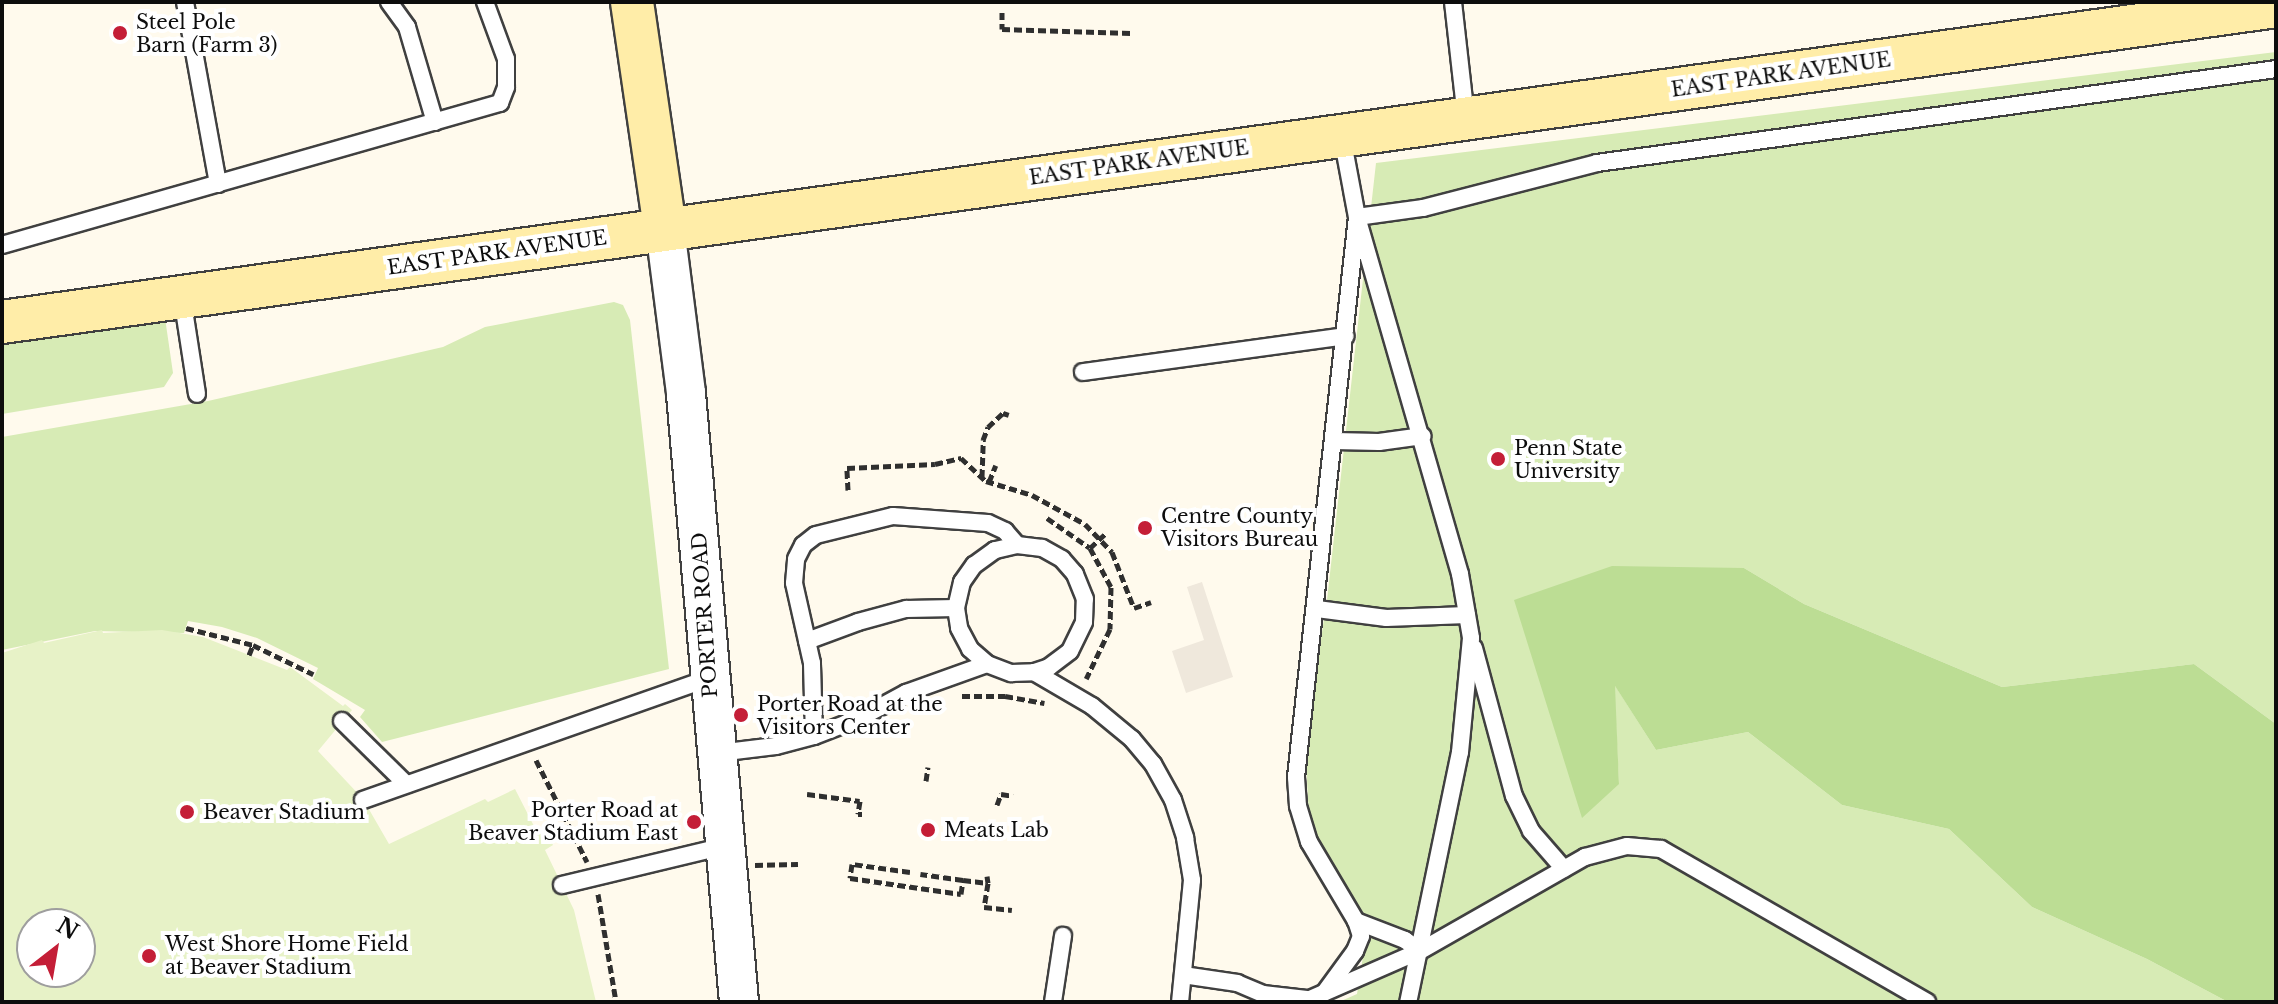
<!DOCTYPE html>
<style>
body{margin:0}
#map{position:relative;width:2278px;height:1004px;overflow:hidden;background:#fffaed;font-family:"Libre Baskerville",serif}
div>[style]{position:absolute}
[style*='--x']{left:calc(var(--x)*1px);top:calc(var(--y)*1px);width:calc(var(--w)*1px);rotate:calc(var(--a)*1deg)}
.green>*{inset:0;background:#d7ebb5}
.forest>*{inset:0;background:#bcdd94}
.pitch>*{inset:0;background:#e7f2c7}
.plaza>*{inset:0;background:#efe8dc}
.path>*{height:5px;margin-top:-2.5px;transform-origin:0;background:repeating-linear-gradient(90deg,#2f2f2f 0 8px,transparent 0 12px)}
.roads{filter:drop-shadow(2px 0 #404040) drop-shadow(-2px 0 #404040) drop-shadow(0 2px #404040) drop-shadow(0 -2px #404040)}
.service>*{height:16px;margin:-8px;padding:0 8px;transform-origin:8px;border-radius:8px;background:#fff}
.tertiary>*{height:38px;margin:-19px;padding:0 19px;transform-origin:19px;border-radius:19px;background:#fff}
.secondary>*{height:42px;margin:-21px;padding:0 21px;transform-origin:21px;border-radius:21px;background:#ffeda8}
.dots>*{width:22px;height:22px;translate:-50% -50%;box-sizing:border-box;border:4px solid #fff;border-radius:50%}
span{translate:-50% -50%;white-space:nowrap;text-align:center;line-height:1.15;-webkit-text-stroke:8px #fff;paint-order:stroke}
.poi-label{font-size:20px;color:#0d0d0d}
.left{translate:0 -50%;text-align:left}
.right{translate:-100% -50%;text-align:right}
.street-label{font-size:20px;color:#0d0d0d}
.frame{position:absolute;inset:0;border:4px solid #0d0d0d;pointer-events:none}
.north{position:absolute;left:16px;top:908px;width:80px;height:80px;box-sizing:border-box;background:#fff;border:2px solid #9e9e9e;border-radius:50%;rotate:31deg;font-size:22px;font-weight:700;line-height:32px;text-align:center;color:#0d0d0d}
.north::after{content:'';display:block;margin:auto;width:28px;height:36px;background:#c41e37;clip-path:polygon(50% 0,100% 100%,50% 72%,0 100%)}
</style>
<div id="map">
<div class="green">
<div style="clip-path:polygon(2276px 52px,2276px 724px,2194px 664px,2002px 687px,1804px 604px,1744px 568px,1515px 600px,1619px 784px,1614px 684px,1656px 750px,1748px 732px,1842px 805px,1949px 829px,2032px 907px,2147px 959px,2228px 1002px,1339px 1002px,1357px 994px,1366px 938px,1354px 900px,1324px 860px,1309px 819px,1305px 741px,1327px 600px,1376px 163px)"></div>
<div style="clip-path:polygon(614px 302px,623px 305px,630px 320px,669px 669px,382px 742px,360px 717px,365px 710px,313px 679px,318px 668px,257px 638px,222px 627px,188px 621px,184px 633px,95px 631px,2px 650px,2px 437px,208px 401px,443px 347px,485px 327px)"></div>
<div style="clip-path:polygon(165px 318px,173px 373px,164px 387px,2px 414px,2px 341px)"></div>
</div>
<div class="forest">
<div style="clip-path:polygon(1612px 566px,1744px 568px,1804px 604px,2002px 687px,2194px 664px,2276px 724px,2276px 1002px,2228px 1002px,2147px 959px,2032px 907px,1949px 829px,1842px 805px,1748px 732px,1656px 750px,1615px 686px,1619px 784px,1582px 818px,1514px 600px)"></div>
</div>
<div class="pitch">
<div style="clip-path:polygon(evenodd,102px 630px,103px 633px,162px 630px,203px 637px,287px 670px,290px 667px,343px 706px,345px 704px,352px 710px,318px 751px,363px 799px,389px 844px,485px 799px,488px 802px,515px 789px,538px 834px,546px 831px,553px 845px,545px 850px,574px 910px,596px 1002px,2px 1002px,2px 653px,42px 640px,44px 643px,102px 630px,32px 924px,80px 924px,80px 972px,32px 972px,32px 924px)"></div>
</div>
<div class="plaza">
<div style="clip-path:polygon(1202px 582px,1233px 677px,1186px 693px,1172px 651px,1204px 640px,1187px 587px)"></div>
</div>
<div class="path">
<div style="--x:1002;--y:12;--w:17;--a:90"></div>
<div style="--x:1002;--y:29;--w:129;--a:1.8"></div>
<div style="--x:982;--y:477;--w:37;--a:-88"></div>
<div style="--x:983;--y:440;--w:14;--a:-69"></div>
<div style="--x:988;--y:427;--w:21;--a:-43"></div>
<div style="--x:1003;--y:413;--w:6;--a:18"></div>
<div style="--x:989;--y:482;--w:18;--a:-68"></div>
<div style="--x:848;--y:490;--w:22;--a:-93"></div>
<div style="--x:847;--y:468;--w:88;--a:-2.6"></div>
<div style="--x:935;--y:464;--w:27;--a:-13"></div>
<div style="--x:961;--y:458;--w:34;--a:43"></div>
<div style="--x:986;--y:481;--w:48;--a:16.9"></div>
<div style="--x:1032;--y:495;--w:60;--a:28.7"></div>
<div style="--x:1085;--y:524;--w:39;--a:46"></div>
<div style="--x:1112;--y:552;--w:60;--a:68.6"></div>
<div style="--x:1134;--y:608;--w:18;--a:-19"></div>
<div style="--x:1047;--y:518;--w:52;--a:34.9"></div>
<div style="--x:1090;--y:548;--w:44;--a:61.7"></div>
<div style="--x:1111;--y:587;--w:42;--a:91.4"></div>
<div style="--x:1110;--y:629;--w:55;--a:115.6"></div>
<div style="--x:1090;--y:548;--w:22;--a:-43"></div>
<div style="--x:186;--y:628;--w:69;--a:14.2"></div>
<div style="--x:253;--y:645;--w:67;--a:25.8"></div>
<div style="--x:249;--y:655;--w:11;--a:-68"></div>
<div style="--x:962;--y:696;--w:43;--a:0"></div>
<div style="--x:1005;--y:696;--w:40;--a:10"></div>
<div style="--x:536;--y:760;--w:114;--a:63.4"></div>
<div style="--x:926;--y:781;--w:14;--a:-82"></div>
<div style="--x:807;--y:794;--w:53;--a:7.5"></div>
<div style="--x:860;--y:801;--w:13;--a:99"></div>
<div style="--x:858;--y:814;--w:4;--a:0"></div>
<div style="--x:997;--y:805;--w:12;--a:-70"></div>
<div style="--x:1001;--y:794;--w:12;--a:9"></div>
<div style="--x:755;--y:865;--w:43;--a:-1.3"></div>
<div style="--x:910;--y:872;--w:59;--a:-172.1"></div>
<div style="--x:852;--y:864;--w:14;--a:98"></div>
<div style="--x:850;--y:878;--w:112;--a:8.2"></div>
<div style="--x:961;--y:894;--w:14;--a:-82"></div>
<div style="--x:963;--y:880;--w:43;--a:-172.1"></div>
<div style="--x:963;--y:880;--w:25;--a:7"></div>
<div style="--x:988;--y:883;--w:7;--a:-98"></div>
<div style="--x:988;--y:883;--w:24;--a:99"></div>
<div style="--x:984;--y:907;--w:28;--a:6"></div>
<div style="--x:598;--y:894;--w:109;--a:80.5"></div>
</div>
<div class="roads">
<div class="service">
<div style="--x:185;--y:2;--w:185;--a:79.7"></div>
<div style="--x:389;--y:2;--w:31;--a:54"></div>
<div style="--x:407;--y:27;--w:99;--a:73.6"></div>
<div style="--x:1453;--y:2;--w:116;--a:83.6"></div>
<div style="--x:1342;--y:137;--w:81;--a:79.4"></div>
<div style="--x:1357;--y:217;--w:372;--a:73.9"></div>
<div style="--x:1460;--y:574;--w:65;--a:80.2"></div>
<div style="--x:1471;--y:638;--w:115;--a:95.5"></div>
<div style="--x:1460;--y:752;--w:255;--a:101.7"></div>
<div style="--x:2;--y:245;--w:518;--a:-15.92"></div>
<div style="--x:500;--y:103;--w:17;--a:-69"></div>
<div style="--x:506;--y:87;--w:28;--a:-90"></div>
<div style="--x:506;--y:59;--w:61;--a:-110.2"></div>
<div style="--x:182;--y:297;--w:98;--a:81.2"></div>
<div style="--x:1083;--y:372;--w:265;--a:-7.8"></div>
<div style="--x:1335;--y:441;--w:44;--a:1.3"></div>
<div style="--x:1379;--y:442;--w:44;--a:-7.8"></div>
<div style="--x:1317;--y:609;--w:70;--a:7.4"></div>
<div style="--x:1386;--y:618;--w:81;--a:-2.1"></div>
<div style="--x:807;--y:641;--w:54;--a:-20.4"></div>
<div style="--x:858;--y:622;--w:50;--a:-15.2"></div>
<div style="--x:906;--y:609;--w:50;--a:-1.1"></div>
<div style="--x:1474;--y:648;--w:153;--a:74.9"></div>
<div style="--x:1514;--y:796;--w:39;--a:64"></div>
<div style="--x:1531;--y:831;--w:50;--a:49"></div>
<div style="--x:1034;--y:672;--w:16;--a:-18"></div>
<div style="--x:1049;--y:667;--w:26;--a:-37"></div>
<div style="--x:1070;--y:651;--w:32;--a:-64"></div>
<div style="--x:1084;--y:622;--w:23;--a:-88"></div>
<div style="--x:1085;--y:599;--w:27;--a:-112"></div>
<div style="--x:1075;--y:574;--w:20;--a:-131"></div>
<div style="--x:1062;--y:559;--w:23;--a:-151"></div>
<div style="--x:1042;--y:548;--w:25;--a:-173"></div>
<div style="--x:1017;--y:545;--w:23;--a:167"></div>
<div style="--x:995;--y:550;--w:26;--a:144"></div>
<div style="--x:974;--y:565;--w:21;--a:125"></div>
<div style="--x:962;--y:582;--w:27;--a:103"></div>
<div style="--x:956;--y:608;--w:20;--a:81"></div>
<div style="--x:959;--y:628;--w:24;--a:62"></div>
<div style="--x:970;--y:649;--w:23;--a:41"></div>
<div style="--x:987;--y:664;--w:26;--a:21"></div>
<div style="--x:1011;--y:673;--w:23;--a:-2"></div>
<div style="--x:1034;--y:672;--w:67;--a:30.4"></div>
<div style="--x:1092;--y:706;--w:52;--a:39.5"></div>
<div style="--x:1132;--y:739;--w:33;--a:50"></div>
<div style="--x:1153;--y:764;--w:41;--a:60.9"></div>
<div style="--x:1173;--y:800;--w:40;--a:72"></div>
<div style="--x:1185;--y:838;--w:43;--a:80.5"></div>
<div style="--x:1192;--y:880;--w:123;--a:95.6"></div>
<div style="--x:342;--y:721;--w:90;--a:44.5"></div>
<div style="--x:814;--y:736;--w:73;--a:-91.6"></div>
<div style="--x:812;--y:663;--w:82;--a:-102.7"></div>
<div style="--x:794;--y:583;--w:24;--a:-85"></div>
<div style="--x:796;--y:559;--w:16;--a:-63"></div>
<div style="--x:803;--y:545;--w:16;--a:-38"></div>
<div style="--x:816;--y:535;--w:79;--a:-13.9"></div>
<div style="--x:893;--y:516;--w:95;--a:4.2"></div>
<div style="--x:988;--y:523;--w:19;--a:25"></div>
<div style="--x:1005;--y:531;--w:18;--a:49"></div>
<div style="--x:718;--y:753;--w:58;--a:-6.9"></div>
<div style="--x:776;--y:746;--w:39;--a:-15"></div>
<div style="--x:814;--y:736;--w:47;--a:-21.1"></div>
<div style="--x:858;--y:719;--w:55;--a:-28.4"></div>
<div style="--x:906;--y:693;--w:86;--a:-19.7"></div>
<div style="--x:363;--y:800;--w:367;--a:-19.4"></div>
<div style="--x:562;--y:885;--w:168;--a:-13.5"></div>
<div style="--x:1420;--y:951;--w:19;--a:-144"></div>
<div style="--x:1405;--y:940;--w:53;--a:-158.8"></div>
<div style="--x:1356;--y:921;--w:92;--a:-120.7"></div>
<div style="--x:1309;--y:842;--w:38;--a:-107"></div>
<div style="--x:1298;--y:806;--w:29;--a:-94"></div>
<div style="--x:1296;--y:777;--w:563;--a:-83.78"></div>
<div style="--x:1357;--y:217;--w:67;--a:-7.8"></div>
<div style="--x:1423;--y:208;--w:180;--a:-14.5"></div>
<div style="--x:1597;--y:163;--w:685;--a:-7.88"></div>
<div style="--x:1183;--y:975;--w:55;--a:8.4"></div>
<div style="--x:1237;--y:983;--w:28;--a:23"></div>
<div style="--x:1263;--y:994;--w:44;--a:6.5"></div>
<div style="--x:1325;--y:992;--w:51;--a:-53.8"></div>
<div style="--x:1355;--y:951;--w:16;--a:-68"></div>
<div style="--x:1361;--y:936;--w:16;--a:-108"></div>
<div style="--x:1053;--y:1002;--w:67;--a:-81.4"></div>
<div style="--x:1303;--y:1002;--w:128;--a:-23.6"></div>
<div style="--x:1420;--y:951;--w:190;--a:-29.7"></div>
<div style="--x:1585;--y:857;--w:43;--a:-14.7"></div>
<div style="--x:1627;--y:846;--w:34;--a:5"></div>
<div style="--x:1661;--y:849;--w:307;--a:29.9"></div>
</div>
<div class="tertiary">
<div style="--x:665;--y:229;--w:166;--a:82.7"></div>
<div style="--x:686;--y:394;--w:610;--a:85.02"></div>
</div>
<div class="secondary">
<div style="--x:632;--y:2;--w:229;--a:81.7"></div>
<div style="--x:2;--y:322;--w:2296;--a:-7.91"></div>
</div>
</div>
<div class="dots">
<div style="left:120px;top:33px;background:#c41e37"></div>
<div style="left:1498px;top:459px;background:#c41e37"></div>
<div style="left:1145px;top:528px;background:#c41e37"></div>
<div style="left:741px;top:715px;background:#c41e37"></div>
<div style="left:187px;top:812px;background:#c41e37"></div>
<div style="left:694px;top:822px;background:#c41e37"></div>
<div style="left:928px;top:830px;background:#c41e37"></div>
<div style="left:149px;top:956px;background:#c41e37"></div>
</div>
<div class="poi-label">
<span class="left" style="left:136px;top:34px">Steel Pole<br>Barn (Farm 3)</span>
<span class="left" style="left:1514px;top:460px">Penn State<br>University</span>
<span class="left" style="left:1161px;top:528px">Centre County<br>Visitors Bureau</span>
<span class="left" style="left:757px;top:716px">Porter Road at the<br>Visitors Center</span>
<span class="right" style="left:678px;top:822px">Porter Road at<br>Beaver Stadium East</span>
<span class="left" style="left:203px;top:812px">Beaver Stadium</span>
<span class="left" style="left:944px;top:830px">Meats Lab</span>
<span class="left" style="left:165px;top:956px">West Shore Home Field<br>at Beaver Stadium</span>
</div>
<div class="street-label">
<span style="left:1781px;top:75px;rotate:-8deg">EAST PARK AVENUE</span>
<span style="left:1139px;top:163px;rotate:-8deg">EAST PARK AVENUE</span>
<span style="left:497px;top:253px;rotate:-8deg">EAST PARK AVENUE</span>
<span style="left:705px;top:615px;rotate:-94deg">PORTER ROAD</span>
</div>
<div class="frame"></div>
<div class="north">N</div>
</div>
